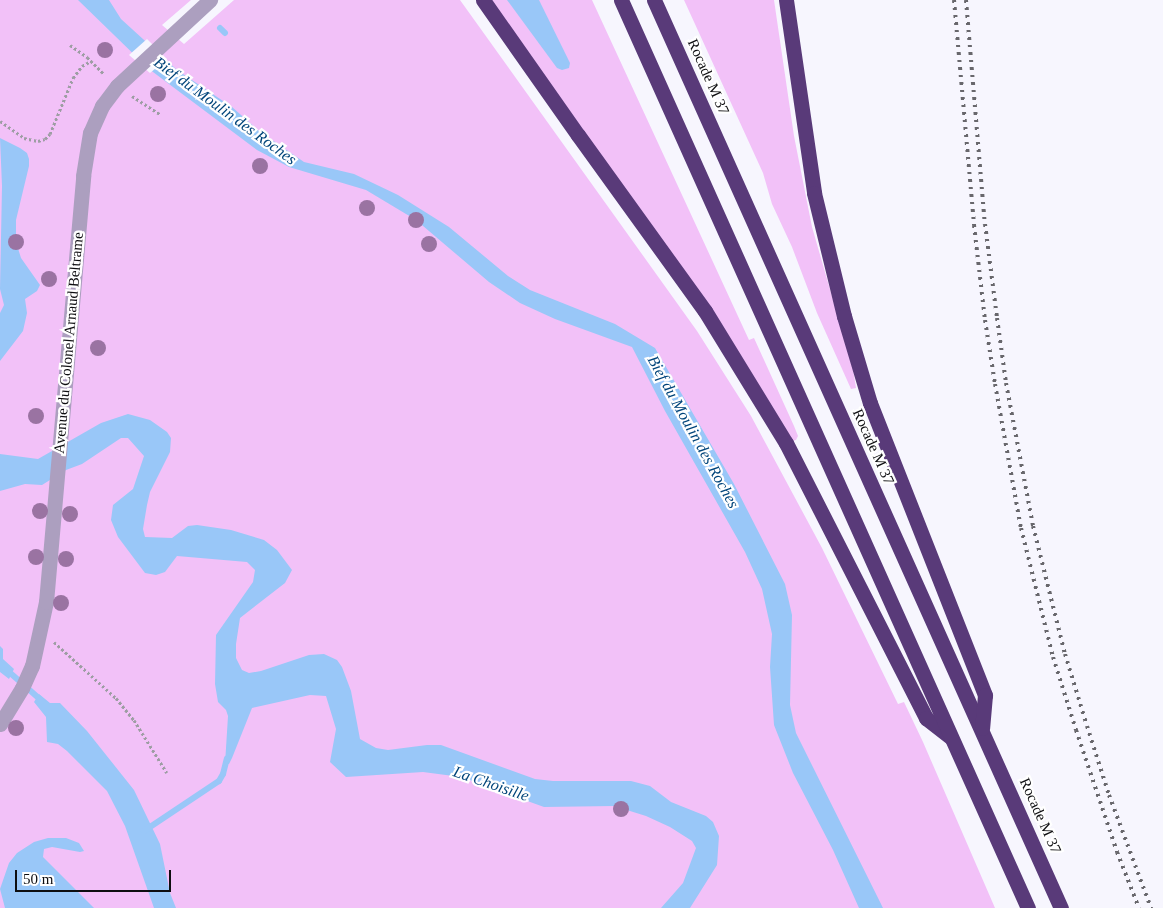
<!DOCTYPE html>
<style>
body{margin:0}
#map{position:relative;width:1163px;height:908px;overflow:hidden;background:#f7f6fe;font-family:Georgia,serif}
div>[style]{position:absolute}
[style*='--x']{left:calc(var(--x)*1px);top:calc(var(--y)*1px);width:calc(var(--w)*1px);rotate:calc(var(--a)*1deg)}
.green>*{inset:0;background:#f2c1f8}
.water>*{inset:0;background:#99c7f8}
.pier>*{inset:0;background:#f7f6fe}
.stream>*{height:6px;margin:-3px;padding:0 3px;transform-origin:3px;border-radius:3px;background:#99c7f8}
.path>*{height:3px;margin-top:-1.5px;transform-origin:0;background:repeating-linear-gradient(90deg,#9d9da3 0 2.5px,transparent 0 5px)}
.minor>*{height:15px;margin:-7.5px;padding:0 7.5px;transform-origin:7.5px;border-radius:7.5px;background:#ac9fbf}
.highway>*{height:15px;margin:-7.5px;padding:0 7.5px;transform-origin:7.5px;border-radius:7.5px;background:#593a79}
.rail>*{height:4px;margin-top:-2px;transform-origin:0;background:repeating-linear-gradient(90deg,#68676c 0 2.5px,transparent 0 7.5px)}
.trees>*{width:16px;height:16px;margin:-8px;border-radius:50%;background:#9a73a2}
span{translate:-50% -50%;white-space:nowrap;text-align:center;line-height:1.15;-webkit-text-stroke:4.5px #fff;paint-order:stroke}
.street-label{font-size:15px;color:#0e0e11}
.water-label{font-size:16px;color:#00447a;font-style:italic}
.scale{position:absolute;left:15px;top:870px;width:156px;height:22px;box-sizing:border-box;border:2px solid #0e0e11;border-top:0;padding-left:6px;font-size:15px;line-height:18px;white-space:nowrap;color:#0e0e11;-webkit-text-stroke:4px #fff;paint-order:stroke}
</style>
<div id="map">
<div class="green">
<div style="clip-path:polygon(0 0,191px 0,162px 25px,184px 44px,234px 0,460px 0,697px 331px,751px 416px,822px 548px,898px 704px,904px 702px,923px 742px,995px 908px,0 908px)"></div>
<div style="clip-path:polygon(490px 0,592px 0,749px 340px,754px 338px,794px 426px,798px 436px,796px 440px,792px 441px)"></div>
<div style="clip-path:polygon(684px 0,774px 0,794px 136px,812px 227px,853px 369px,856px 388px,851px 389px,817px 313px,792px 247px,772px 204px,763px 173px)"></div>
</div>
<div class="water">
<div style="clip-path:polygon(78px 0,109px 0,121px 19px,177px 70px,232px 107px,259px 131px,304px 162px,354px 174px,398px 195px,449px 227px,508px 276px,530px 290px,615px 324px,655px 348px,734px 484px,785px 584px,792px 615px,790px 705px,796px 733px,883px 908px,859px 908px,833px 850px,793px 773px,774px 725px,770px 667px,772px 634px,762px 589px,745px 552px,665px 411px,632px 347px,555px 319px,520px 303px,489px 282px,416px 220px,366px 190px,289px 167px,257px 150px,149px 69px)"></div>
<div style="clip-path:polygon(507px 0,539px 0,570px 63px,569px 68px,562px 70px,557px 68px)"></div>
<div style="clip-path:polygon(0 138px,20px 148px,27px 153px,29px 159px,29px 166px,16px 220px,16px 242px,21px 258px,40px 285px,37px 291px,25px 299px,27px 313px,23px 331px,0 361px,0 313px,4px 305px,0 289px,2px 186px)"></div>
<div style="clip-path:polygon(128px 414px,150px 420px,167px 432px,171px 438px,170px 452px,150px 492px,147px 505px,143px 529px,145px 537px,172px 538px,188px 526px,197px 525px,231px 530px,264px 540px,277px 550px,292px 570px,285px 583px,240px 618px,236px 644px,236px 658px,242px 670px,249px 673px,261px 671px,309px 655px,324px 654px,337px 660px,342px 667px,351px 691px,360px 739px,376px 748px,388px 750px,427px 745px,441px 745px,535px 779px,553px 781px,631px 781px,650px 786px,671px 802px,706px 816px,713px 822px,719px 836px,717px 865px,690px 908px,661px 908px,683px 883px,696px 848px,692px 841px,670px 827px,646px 816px,614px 806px,544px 807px,461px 777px,423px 772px,346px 777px,330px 762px,336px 729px,326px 696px,310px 695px,252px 708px,232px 758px,229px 764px,225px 764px,228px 716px,226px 710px,218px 702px,215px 684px,216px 635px,253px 582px,255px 570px,247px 562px,177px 556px,165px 572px,156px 575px,145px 573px,118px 537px,111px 520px,113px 505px,133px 489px,144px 456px,128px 438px,121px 438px,82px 464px,66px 470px,42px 485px,25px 484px,0 491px,0 454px,38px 459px,101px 423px)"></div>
<div style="clip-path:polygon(0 646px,3px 649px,3px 659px,14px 669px,9px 679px,0 672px)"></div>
<div style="clip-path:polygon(39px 694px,50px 703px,60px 703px,87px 731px,134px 790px,160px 844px,170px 893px,176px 908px,154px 908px,125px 826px,107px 791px,67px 751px,58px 744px,47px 742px,46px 717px,34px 702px)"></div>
<div style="clip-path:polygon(48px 838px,66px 838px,79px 843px,84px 851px,80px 852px,52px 847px,44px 849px,43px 857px,94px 908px,5px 908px,0 889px,9px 863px,17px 853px,34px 842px)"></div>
</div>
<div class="pier">
<div style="clip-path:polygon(147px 39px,167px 59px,150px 73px,129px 55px)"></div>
</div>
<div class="stream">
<div style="--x:220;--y:28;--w:7;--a:45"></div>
<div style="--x:0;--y:664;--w:56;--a:41.4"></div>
<div style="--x:144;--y:831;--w:90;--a:-33.7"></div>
<div style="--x:219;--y:781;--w:8;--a:-60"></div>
<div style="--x:223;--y:774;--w:16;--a:-76"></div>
</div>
<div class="path">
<div style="--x:70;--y:45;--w:21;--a:35"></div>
<div style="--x:87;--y:57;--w:24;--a:45"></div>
<div style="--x:132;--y:96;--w:33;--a:33"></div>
<div style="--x:0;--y:121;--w:29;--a:35"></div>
<div style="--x:24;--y:138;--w:14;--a:12"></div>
<div style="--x:38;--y:141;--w:7;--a:-16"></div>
<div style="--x:45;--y:139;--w:7;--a:-45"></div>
<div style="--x:50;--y:134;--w:61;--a:-67.7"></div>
<div style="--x:73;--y:78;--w:15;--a:-53"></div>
<div style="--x:82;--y:66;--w:10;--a:-29"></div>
<div style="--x:54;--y:642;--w:84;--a:42.1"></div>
<div style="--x:116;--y:698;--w:28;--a:51"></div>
<div style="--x:134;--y:720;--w:62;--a:58.1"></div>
</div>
<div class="minor">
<div style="--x:0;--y:724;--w:42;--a:-58.6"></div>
<div style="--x:22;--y:688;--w:24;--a:-66"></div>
<div style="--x:32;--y:666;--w:66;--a:-77.7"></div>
<div style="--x:46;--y:602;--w:428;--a:-85"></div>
<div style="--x:83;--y:176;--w:44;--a:-80.8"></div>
<div style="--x:90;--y:133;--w:30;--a:-66"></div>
<div style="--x:102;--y:106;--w:25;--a:-53"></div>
<div style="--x:117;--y:86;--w:127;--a:-42.8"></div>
</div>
<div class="highway">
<div style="--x:483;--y:0;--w:165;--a:54.9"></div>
<div style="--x:578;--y:135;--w:217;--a:54.2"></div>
<div style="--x:705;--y:311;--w:155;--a:58.5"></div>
<div style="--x:786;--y:443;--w:309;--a:63"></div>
<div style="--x:926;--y:718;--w:31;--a:38"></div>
<div style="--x:621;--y:0;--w:995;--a:65.86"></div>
<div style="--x:654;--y:0;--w:995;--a:65.86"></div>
<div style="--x:786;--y:0;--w:195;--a:81.7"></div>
<div style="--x:814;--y:193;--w:127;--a:76.3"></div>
<div style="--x:844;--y:316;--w:91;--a:73.4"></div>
<div style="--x:870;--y:403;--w:314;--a:68.5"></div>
<div style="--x:985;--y:695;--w:33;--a:95"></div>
</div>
<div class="rail">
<div style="--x:954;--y:0;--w:226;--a:84.9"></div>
<div style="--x:974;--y:225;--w:96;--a:83.4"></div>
<div style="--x:985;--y:320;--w:65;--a:81.1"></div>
<div style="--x:995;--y:384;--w:146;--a:79.8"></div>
<div style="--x:1021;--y:528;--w:133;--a:76.1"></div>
<div style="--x:1053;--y:657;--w:77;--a:72.5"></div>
<div style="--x:1076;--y:730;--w:129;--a:71.4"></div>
<div style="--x:1117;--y:852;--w:60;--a:68.6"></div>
<div style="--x:966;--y:0;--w:225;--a:85.2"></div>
<div style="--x:985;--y:224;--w:95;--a:82.7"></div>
<div style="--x:997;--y:318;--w:66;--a:82.1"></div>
<div style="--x:1006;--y:383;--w:146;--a:79.3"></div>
<div style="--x:1033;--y:526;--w:132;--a:76"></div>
<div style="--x:1065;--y:654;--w:75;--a:73"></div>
<div style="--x:1087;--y:726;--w:72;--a:72.3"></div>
<div style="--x:1109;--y:795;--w:121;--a:69.6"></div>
</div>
<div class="trees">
<div style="left:105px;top:50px"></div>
<div style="left:158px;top:94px"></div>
<div style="left:260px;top:166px"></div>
<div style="left:367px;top:208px"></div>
<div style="left:416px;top:220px"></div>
<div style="left:16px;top:242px"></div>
<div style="left:429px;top:244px"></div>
<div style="left:49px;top:279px"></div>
<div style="left:98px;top:348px"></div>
<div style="left:36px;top:416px"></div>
<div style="left:40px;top:511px"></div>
<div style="left:70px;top:514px"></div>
<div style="left:36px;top:557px"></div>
<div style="left:66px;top:559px"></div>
<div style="left:61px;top:603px"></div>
<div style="left:16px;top:728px"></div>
<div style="left:621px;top:809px"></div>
</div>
<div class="street-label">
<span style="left:708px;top:77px;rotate:66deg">Rocade M 37</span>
<span style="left:69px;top:343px;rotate:-85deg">Avenue du Colonel Arnaud Beltrame</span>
<span style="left:873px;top:447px;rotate:66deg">Rocade M 37</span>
<span style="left:1040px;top:816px;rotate:66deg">Rocade M 37</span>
</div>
<div class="water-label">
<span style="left:225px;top:111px;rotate:36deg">Bief du Moulin des Roches</span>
<span style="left:693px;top:432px;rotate:61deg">Bief du Moulin des Roches</span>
<span style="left:491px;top:784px;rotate:19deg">La Choisille</span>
</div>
<div class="scale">50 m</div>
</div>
